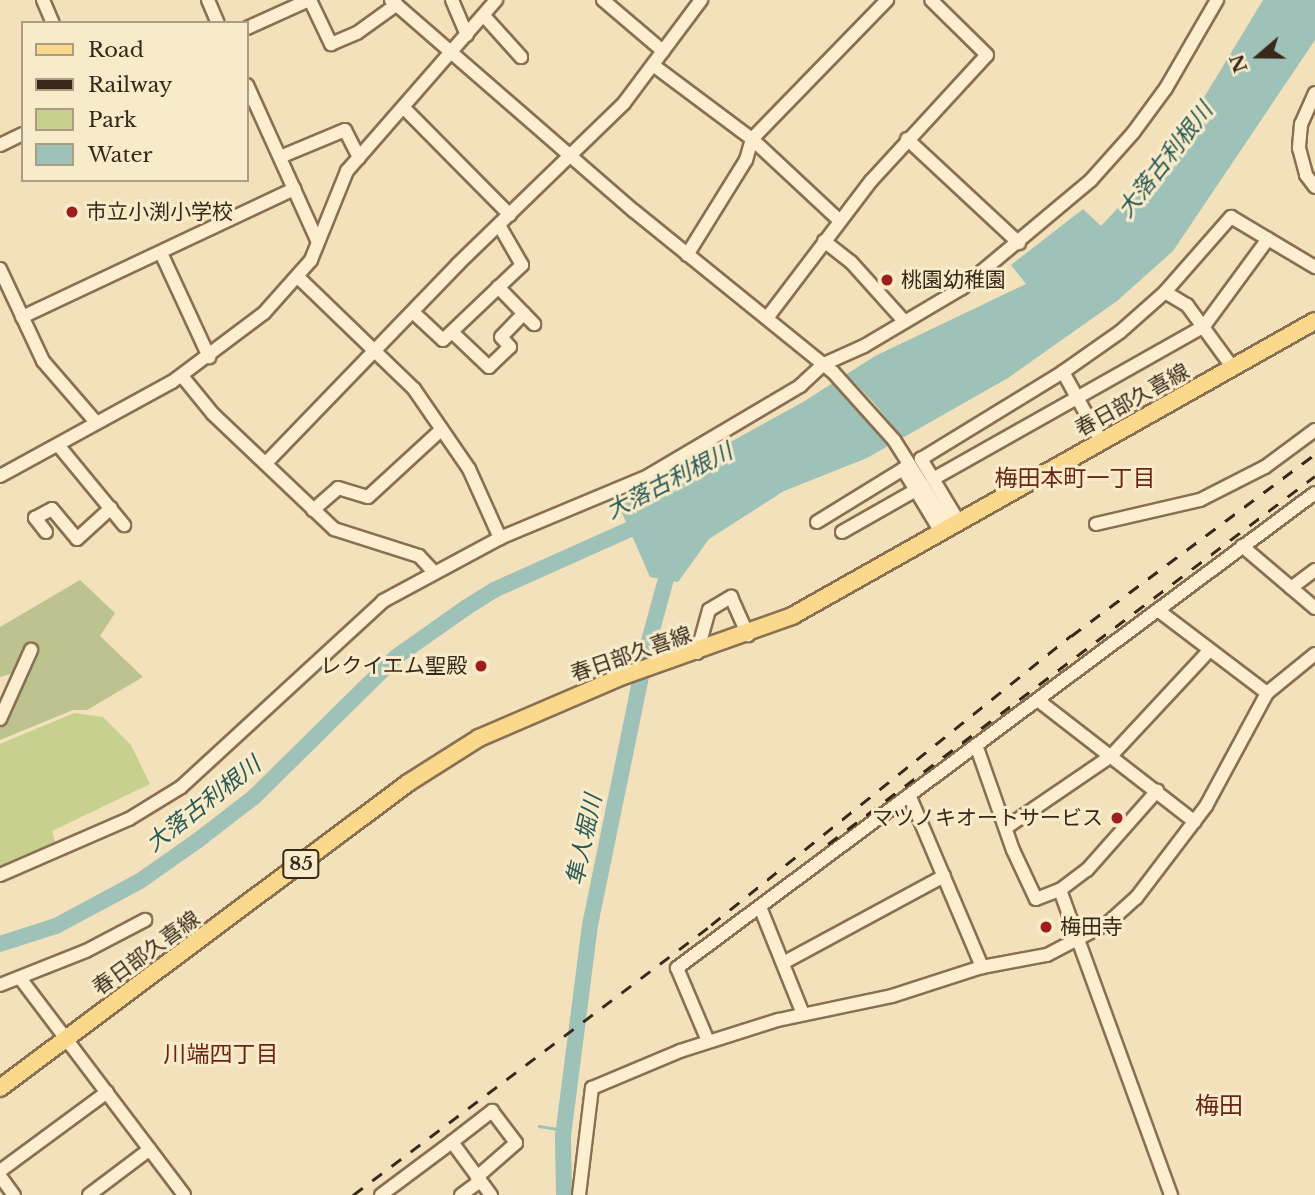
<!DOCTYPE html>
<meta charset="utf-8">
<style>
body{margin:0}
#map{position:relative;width:1315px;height:1195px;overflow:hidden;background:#f2e1ba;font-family:"Libre Baskerville","Noto Sans JP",serif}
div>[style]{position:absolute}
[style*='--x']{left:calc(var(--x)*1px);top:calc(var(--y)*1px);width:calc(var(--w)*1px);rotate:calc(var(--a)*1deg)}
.green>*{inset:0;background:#c8d08e}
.cemetery>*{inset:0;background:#bdc38e}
.water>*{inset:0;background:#9fc2b8}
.pier>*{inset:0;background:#f2e1ba}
.stream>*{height:2.5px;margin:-1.25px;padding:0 1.25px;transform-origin:1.25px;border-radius:1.25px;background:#9fc2b8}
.river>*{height:16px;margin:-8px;padding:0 8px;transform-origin:8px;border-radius:8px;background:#9fc2b8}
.roads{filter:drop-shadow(2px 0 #8a7053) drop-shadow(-2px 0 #8a7053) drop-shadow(0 2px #8a7053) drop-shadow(0 -2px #8a7053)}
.minor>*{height:12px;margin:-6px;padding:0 6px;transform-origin:6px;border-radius:6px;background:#fceece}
.major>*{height:16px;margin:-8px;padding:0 8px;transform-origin:8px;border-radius:8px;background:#fad98d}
.rail>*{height:2.5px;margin-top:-1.25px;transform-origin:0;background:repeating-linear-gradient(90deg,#37281a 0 12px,transparent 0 24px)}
.dots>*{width:19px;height:19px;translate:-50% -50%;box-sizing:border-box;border:4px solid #f8ebca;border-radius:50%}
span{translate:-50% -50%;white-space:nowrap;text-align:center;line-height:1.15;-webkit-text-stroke:6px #f8ebca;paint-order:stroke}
.shield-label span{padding:2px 5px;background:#f8ebca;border:2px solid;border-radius:5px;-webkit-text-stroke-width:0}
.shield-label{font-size:19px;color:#37281a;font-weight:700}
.poi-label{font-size:21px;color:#37281a}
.left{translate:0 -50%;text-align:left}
.right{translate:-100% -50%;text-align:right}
.street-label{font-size:21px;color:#37281a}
.water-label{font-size:23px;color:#275956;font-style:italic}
.neighbourhood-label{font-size:23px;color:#682715}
.quarter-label{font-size:24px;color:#682715}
.legend{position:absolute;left:21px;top:21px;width:228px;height:161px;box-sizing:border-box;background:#f8ebca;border:2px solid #ab9d84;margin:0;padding:9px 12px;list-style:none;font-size:21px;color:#37281a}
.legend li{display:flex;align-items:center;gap:14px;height:35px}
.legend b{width:35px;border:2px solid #ab9d84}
.north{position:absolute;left:1224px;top:21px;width:70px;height:70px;-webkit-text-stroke:5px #f8ebca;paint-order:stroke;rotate:250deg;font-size:19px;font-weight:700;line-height:28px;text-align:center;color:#37281a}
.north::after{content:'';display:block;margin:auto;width:24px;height:32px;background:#37281a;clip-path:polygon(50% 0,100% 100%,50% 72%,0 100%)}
</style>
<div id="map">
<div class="green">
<div style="clip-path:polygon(74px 713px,103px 717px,131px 745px,150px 784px,52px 831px,57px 848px,0 872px,0 744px)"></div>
</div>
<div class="cemetery">
<div style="clip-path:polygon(80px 580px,115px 613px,100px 636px,143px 677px,87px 710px,73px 710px,0 740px,0 725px,21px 685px,10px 674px,0 677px,0 627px)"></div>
</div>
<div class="water">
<div style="clip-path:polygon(1263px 0,1315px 0,1315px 40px,1173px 251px,1117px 301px,1008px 378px,867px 458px,784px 491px,709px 539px,678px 582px,650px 577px,618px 504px,803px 402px,875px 356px,1026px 284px,1011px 265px,1083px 209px,1101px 226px,1174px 147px)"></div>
</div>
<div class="pier">
<div style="clip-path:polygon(844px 372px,874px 403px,905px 441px,891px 448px,830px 381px)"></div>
</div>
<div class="stream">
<div style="--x:539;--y:1126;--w:25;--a:9"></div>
</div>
<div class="river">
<div style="--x:0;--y:944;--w:59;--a:-17.8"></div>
<div style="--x:56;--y:926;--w:95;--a:-28.2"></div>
<div style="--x:140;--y:881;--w:70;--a:-35.1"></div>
<div style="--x:197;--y:841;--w:72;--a:-37.7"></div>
<div style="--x:254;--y:797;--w:199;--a:-44.6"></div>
<div style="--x:396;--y:657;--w:87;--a:-35.2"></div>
<div style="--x:467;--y:607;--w:32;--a:-32"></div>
<div style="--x:494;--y:590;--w:164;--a:-24.1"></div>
<div style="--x:564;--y:1195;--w:59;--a:-91"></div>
<div style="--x:563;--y:1136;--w:213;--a:-82.7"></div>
<div style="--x:590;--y:925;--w:279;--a:-78.4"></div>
<div style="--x:646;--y:652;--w:91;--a:-74.7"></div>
</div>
<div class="roads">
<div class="minor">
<div style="--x:43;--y:0;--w:25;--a:67"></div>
<div style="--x:208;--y:0;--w:25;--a:67"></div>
<div style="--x:310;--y:0;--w:49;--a:64.5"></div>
<div style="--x:331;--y:44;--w:28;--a:-23"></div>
<div style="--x:357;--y:33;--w:49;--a:-35.9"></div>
<div style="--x:391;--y:0;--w:322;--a:41"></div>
<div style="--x:634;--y:211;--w:256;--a:39"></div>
<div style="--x:833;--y:372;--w:91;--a:48.1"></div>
<div style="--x:894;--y:440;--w:103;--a:57.7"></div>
<div style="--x:452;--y:0;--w:38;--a:67"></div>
<div style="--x:603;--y:0;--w:79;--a:40.4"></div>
<div style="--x:485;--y:17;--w:54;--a:48"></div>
<div style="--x:247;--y:28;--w:68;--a:-24.3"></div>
<div style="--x:653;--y:65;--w:124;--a:36.8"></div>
<div style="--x:752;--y:139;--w:119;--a:43"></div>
<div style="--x:247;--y:85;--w:172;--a:65.7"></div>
<div style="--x:1315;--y:93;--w:34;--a:114"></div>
<div style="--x:1301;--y:124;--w:24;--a:95"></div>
<div style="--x:1299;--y:148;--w:28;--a:75"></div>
<div style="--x:1306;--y:175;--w:15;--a:53"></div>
<div style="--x:403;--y:107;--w:152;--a:45.3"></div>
<div style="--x:907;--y:139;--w:153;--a:42.9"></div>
<div style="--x:0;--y:145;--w:25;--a:-26"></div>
<div style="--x:280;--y:157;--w:70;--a:-22.6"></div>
<div style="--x:345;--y:130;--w:31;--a:63"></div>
<div style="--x:824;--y:241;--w:34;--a:38"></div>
<div style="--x:851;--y:262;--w:79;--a:48.1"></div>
<div style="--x:161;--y:253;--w:115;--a:65.2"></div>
<div style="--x:687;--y:255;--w:112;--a:-58.2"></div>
<div style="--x:746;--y:160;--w:22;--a:-74"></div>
<div style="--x:752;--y:139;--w:194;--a:-45.8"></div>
<div style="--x:0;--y:269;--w:102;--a:64.9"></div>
<div style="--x:43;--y:361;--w:79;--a:49.1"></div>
<div style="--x:298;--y:277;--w:161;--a:44"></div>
<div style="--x:414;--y:389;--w:97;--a:55.5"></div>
<div style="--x:469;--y:469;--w:76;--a:65.8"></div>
<div style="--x:498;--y:287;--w:52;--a:45.8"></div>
<div style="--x:1165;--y:292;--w:100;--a:-48.7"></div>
<div style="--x:1231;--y:217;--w:98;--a:30.8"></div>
<div style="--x:415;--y:314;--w:38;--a:43"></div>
<div style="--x:443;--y:340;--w:109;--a:-43.5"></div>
<div style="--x:522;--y:265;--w:46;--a:-119.9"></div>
<div style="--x:22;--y:317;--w:301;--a:-25.2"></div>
<div style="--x:767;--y:318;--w:172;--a:-52.8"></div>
<div style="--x:871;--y:181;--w:171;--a:-47.4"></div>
<div style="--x:987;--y:55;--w:78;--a:-135.5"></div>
<div style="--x:452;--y:332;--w:51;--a:43.4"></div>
<div style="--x:489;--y:367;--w:29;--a:-44"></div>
<div style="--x:510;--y:347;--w:13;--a:-132"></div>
<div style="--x:501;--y:337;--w:33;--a:-46"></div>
<div style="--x:182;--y:376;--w:49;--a:50.8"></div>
<div style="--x:213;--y:414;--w:167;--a:43.5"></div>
<div style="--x:334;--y:529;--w:89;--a:17.6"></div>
<div style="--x:419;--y:556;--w:21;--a:47"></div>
<div style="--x:1101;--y:441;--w:79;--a:-118.8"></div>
<div style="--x:1063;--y:372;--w:70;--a:-35.1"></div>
<div style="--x:1120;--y:332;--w:60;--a:-41.6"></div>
<div style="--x:1165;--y:292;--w:26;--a:31"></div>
<div style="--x:1187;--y:305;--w:78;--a:53.9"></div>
<div style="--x:58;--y:445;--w:104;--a:50.5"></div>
<div style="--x:266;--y:463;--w:277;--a:-46"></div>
<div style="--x:458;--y:264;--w:231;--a:-44.1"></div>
<div style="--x:624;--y:103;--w:129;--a:-53.2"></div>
<div style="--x:0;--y:476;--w:196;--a:-28.7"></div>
<div style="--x:172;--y:382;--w:115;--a:-36.9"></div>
<div style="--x:264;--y:313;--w:71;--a:-48.4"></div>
<div style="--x:311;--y:260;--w:96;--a:-68"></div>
<div style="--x:347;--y:171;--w:227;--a:-48.9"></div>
<div style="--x:933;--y:479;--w:311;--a:-29.4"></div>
<div style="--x:1204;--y:326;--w:108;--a:-53.7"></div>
<div style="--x:313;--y:510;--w:33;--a:-41"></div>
<div style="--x:338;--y:488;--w:31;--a:17"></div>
<div style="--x:368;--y:497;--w:100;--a:-42.6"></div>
<div style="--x:817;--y:522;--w:101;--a:-31.6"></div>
<div style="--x:903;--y:469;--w:74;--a:58.9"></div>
<div style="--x:959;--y:522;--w:74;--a:-121.1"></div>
<div style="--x:921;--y:459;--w:167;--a:-31.5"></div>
<div style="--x:1096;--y:524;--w:107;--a:-13"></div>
<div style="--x:1200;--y:500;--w:73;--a:-26.9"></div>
<div style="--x:1265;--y:467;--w:62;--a:-36.5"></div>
<div style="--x:46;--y:532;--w:18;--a:-128"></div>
<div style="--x:35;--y:518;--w:19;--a:-28"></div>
<div style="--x:52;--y:509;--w:39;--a:50"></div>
<div style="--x:77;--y:539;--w:46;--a:-42.4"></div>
<div style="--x:842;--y:532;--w:85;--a:-29.6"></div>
<div style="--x:1242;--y:546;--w:96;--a:40.3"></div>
<div style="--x:1291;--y:588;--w:30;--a:-37"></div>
<div style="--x:1159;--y:611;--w:136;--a:37.2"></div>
<div style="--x:697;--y:653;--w:45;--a:-74.4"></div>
<div style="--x:709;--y:610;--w:26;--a:-31"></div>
<div style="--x:731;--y:597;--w:42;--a:65.9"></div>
<div style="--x:1039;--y:701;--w:197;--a:37.8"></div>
<div style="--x:0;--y:719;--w:76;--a:-65.8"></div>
<div style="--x:976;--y:745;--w:111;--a:70.6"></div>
<div style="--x:1013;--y:850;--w:54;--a:64.9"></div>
<div style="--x:1036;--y:899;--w:26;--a:-21"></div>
<div style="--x:1060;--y:890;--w:34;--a:-37"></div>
<div style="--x:1087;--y:870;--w:106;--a:-48.5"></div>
<div style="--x:910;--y:797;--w:185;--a:67"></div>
<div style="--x:1007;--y:827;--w:126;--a:-34.3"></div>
<div style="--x:1111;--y:756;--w:144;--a:-47"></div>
<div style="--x:0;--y:875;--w:141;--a:-23.5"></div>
<div style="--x:129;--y:819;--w:61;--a:-31.6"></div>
<div style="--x:181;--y:787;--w:275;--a:-42.6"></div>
<div style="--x:383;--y:601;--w:133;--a:-28.3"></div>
<div style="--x:500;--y:538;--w:160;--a:-22.7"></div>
<div style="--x:648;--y:476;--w:177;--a:-30.6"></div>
<div style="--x:800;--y:386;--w:33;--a:-43"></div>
<div style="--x:824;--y:364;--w:44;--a:-24.2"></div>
<div style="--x:864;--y:346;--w:114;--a:-30.6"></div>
<div style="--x:962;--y:288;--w:168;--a:-39.9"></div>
<div style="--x:1091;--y:180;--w:63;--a:-48.2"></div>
<div style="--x:1133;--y:133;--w:56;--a:-53.7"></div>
<div style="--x:1166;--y:88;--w:102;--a:-59.9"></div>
<div style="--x:1060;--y:890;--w:325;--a:70"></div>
<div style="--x:760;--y:907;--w:115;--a:68.1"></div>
<div style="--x:783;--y:963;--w:183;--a:-28.4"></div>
<div style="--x:20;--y:978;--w:272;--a:52.9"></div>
<div style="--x:0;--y:985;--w:92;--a:-21.6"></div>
<div style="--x:86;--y:951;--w:67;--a:-27.7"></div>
<div style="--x:708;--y:1041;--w:79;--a:-113"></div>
<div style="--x:677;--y:968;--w:795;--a:-36.67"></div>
<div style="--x:452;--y:1142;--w:51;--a:-37.8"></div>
<div style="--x:492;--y:1111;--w:40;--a:53"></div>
<div style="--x:516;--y:1143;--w:52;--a:138.9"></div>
<div style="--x:0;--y:1171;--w:133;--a:-36.4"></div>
<div style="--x:0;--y:1176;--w:24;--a:54"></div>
<div style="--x:89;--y:1195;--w:76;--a:-37"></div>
<div style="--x:381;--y:1195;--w:89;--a:-36.7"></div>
<div style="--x:452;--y:1142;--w:66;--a:53.7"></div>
<div style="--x:461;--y:1195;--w:24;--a:-36"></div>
<div style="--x:579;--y:1195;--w:108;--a:-83.1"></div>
<div style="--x:592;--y:1088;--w:95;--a:-22.8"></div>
<div style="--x:680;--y:1051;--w:103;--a:-17.6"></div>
<div style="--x:778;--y:1020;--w:116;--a:-11.9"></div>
<div style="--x:892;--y:996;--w:95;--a:-17.9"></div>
<div style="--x:982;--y:967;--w:66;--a:-10.5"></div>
<div style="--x:1047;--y:955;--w:69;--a:-27.7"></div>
<div style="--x:1108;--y:923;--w:38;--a:-42"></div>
<div style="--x:1136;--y:898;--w:116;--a:-52.7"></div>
<div style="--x:1206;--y:806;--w:128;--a:-61.6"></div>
<div style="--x:1267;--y:693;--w:62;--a:-39.1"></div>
</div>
<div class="major">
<div style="--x:0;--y:1088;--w:509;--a:-36.78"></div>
<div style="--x:408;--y:783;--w:84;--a:-32.4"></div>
<div style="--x:479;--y:738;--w:157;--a:-23.3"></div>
<div style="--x:623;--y:676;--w:179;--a:-19.5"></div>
<div style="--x:792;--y:616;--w:600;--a:-29.43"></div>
</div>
</div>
<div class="rail">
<div style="--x:828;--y:844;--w:610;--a:-37.08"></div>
<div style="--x:353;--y:1195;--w:448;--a:-37"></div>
<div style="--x:711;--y:925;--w:462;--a:-38.8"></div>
<div style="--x:1071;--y:636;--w:304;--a:-36.7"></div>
</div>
<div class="dots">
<div style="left:72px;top:212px;background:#9e1e1e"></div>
<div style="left:887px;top:280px;background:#9e1e1e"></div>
<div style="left:481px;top:666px;background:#9e1e1e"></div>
<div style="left:1117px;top:818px;background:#9e1e1e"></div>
<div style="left:1046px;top:927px;background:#9e1e1e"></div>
</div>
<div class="shield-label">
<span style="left:301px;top:864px">85</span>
</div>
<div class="poi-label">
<span class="left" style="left:86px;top:212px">市立小渕小学校</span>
<span class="left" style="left:901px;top:280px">桃園幼稚園</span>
<span class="right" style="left:467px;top:666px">レクイエム聖殿</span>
<span class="right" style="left:1103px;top:818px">マツノキオートサービス</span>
<span class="left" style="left:1060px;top:927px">梅田寺</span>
</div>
<div class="street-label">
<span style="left:1132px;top:400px;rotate:-29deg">春日部久喜線</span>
<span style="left:631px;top:654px;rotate:-19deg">春日部久喜線</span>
<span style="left:146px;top:953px;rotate:-36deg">春日部久喜線</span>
</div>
<div class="water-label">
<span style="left:1165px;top:160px;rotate:-52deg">大落古利根川</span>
<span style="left:669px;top:481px;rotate:-27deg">大落古利根川</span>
<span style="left:203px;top:804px;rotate:-38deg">大落古利根川</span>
<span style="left:584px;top:840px;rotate:-78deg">隼人堀川</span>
</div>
<div class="neighbourhood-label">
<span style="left:1075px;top:478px">梅田本町一丁目</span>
<span style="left:221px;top:1054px">川端四丁目</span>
</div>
<div class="quarter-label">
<span style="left:1219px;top:1106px">梅田</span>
</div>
<ul class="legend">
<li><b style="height:9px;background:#fad98d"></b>Road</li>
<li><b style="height:9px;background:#37281a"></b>Railway</li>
<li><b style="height:19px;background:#c8d08e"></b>Park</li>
<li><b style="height:19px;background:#9fc2b8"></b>Water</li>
</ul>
<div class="north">N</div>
</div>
